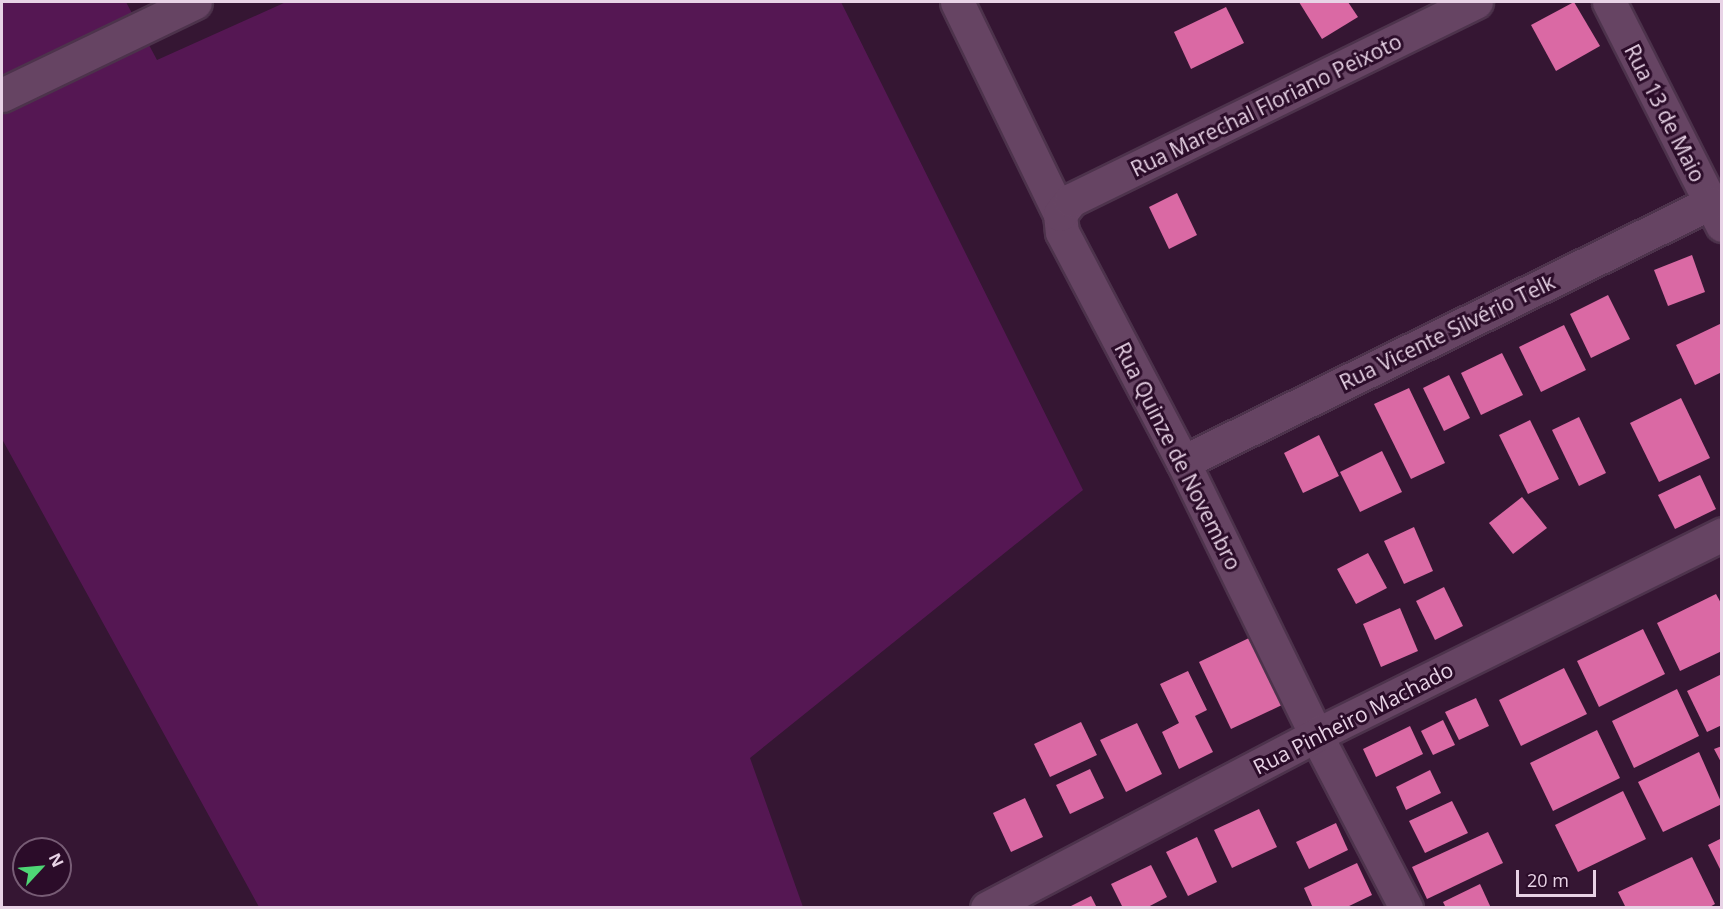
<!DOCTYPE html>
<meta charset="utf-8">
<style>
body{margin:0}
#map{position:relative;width:1723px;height:909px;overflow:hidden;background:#351633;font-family:"Open Sans",sans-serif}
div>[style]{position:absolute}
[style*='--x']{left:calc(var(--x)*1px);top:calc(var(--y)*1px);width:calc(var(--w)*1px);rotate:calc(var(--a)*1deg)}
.green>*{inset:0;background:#551753}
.building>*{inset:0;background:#da69a4}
.roads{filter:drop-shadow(2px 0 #4d334c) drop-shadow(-2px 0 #4d334c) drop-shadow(0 2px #4d334c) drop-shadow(0 -2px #4d334c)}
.minor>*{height:33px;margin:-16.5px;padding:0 16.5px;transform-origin:16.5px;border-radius:16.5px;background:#664463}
span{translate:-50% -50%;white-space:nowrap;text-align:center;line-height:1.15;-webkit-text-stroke:6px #2b0c29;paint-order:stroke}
.street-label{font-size:21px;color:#e8d3e6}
.frame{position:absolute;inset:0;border:3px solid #e8d3e6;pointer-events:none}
.north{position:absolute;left:12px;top:837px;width:60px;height:60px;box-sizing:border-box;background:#2b0c29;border:2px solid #775c75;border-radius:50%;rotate:64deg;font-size:16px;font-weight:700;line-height:24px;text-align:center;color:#e8d3e6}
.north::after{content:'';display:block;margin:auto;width:21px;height:27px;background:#4ed675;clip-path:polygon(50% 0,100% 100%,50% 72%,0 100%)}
.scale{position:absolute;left:1516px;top:870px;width:80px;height:27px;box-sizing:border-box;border:3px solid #e8d3e6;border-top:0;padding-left:8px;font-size:18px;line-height:21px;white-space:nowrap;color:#e8d3e6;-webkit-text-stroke:4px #2b0c29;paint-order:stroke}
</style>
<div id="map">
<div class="green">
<div style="clip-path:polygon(2px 2px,126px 2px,157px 60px,286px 2px,841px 2px,1083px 490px,750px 758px,803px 907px,259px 907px,2px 439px)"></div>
</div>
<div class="building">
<div style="clip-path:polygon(1299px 2px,1348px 2px,1358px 17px,1322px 39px)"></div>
<div style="clip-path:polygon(1574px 2px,1600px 46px,1556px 71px,1531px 25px)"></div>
<div style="clip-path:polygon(1226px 7px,1244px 43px,1191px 69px,1174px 32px)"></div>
<div style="clip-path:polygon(1177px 193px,1197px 235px,1169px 249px,1149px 207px)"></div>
<div style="clip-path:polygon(1692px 255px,1705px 292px,1668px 306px,1654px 270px)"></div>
<div style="clip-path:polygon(1608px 295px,1630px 339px,1591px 358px,1570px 314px)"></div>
<div style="clip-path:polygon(1722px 323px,1722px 372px,1695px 385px,1676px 345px)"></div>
<div style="clip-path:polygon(1564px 325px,1586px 370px,1541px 392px,1519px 347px)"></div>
<div style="clip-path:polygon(1502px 353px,1523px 395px,1481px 415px,1461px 373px)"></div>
<div style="clip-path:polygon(1449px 375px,1470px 418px,1444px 431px,1423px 388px)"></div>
<div style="clip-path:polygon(1409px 388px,1445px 463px,1411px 479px,1374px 404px)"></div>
<div style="clip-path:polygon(1681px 398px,1710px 458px,1659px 482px,1630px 423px)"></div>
<div style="clip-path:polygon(1579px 417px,1606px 473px,1579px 486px,1552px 430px)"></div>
<div style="clip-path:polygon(1530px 420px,1559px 479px,1528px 494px,1499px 435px)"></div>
<div style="clip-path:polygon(1319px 435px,1339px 476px,1303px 493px,1284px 453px)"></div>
<div style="clip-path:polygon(1382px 451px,1402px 492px,1360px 512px,1340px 472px)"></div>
<div style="clip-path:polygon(1700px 475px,1716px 509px,1675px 529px,1658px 495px)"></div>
<div style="clip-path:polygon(1522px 497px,1547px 528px,1513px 554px,1489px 523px)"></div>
<div style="clip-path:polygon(1414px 527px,1433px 571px,1404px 584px,1384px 541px)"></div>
<div style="clip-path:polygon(1368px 553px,1387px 588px,1356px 604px,1337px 569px)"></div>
<div style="clip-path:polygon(1444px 587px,1463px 626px,1435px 640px,1416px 601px)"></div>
<div style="clip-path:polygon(1716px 594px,1722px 605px,1722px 651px,1680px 671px,1657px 623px)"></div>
<div style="clip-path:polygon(1400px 608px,1418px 651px,1381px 667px,1363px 624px)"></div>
<div style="clip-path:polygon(1643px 629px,1665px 674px,1599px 707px,1577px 661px)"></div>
<div style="clip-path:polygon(1249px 638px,1282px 705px,1231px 729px,1199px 662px)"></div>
<div style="clip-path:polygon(1564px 668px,1587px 714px,1521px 746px,1499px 700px)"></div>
<div style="clip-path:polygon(1188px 671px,1207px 710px,1195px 716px,1213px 752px,1179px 769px,1162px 732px,1179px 723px,1160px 684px)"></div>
<div style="clip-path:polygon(1722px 674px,1722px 725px,1707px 732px,1687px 691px)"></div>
<div style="clip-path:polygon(1677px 689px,1699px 736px,1634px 768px,1612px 721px)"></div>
<div style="clip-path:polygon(1476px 698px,1489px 726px,1459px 740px,1445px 712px)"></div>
<div style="clip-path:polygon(1443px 720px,1455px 745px,1433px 755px,1421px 731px)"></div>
<div style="clip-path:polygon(1081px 722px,1097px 755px,1050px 777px,1034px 744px)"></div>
<div style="clip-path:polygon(1137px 723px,1162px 774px,1126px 792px,1100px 740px)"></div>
<div style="clip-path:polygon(1410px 726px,1423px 754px,1376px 777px,1363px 749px)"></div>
<div style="clip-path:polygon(1597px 730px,1620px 778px,1553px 811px,1530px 763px)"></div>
<div style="clip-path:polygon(1722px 746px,1722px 764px,1714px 749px)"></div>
<div style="clip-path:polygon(1699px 752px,1722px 804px,1663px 832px,1638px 782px)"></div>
<div style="clip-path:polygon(1090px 769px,1104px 798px,1070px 814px,1056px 785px)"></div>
<div style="clip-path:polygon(1430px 770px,1441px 793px,1406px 810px,1396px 787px)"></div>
<div style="clip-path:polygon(1623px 791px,1646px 839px,1578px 872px,1555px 825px)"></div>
<div style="clip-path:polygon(1025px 798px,1043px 837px,1011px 852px,993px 813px)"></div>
<div style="clip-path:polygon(1452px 801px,1468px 833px,1425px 853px,1409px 821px)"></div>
<div style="clip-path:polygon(1259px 809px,1277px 847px,1232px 868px,1214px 830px)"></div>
<div style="clip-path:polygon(1336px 823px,1348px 850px,1309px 869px,1296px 842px)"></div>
<div style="clip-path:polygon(1488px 832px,1503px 863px,1427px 899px,1412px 867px)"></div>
<div style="clip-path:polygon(1197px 837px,1217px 882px,1188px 896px,1166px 852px)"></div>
<div style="clip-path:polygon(1722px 838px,1722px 873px,1708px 845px)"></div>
<div style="clip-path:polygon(1692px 857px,1715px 904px,1708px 908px,1626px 908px,1618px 892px)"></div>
<div style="clip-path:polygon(1357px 863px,1372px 895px,1345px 908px,1313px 908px,1304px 888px)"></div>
<div style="clip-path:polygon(1151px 865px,1167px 897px,1146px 908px,1123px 908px,1111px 884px)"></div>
<div style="clip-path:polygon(1480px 884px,1491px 908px,1446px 908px,1443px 902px)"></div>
<div style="clip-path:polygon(1091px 896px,1097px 908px,1067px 908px)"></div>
</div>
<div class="roads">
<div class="minor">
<div style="--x:957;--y:2;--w:236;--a:64.1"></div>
<div style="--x:1060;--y:214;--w:18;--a:84"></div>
<div style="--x:1062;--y:232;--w:260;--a:62.3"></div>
<div style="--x:1183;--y:462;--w:304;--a:64"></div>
<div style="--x:1316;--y:735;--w:195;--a:62.5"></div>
<div style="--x:1609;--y:2;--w:250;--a:63.1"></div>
<div style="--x:2;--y:95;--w:214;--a:-25.7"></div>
<div style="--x:1060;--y:214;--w:18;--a:-52"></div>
<div style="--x:1071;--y:200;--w:451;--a:-26.1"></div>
<div style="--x:1183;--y:462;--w:587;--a:-26.17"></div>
<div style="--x:987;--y:908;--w:372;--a:-27.7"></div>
<div style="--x:1316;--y:735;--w:453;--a:-26.3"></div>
</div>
</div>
<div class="street-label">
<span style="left:1266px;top:105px;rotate:-26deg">Rua Marechal Floriano Peixoto</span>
<span style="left:1665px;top:113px;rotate:63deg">Rua 13 de Maio</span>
<span style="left:1447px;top:332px;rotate:-26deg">Rua Vicente Silvério Telk</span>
<span style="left:1178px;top:456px;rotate:63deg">Rua Quinze de Novembro</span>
<span style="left:1353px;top:718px;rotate:-27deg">Rua Pinheiro Machado</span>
</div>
<div class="frame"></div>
<div class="north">N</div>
<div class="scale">20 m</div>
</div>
